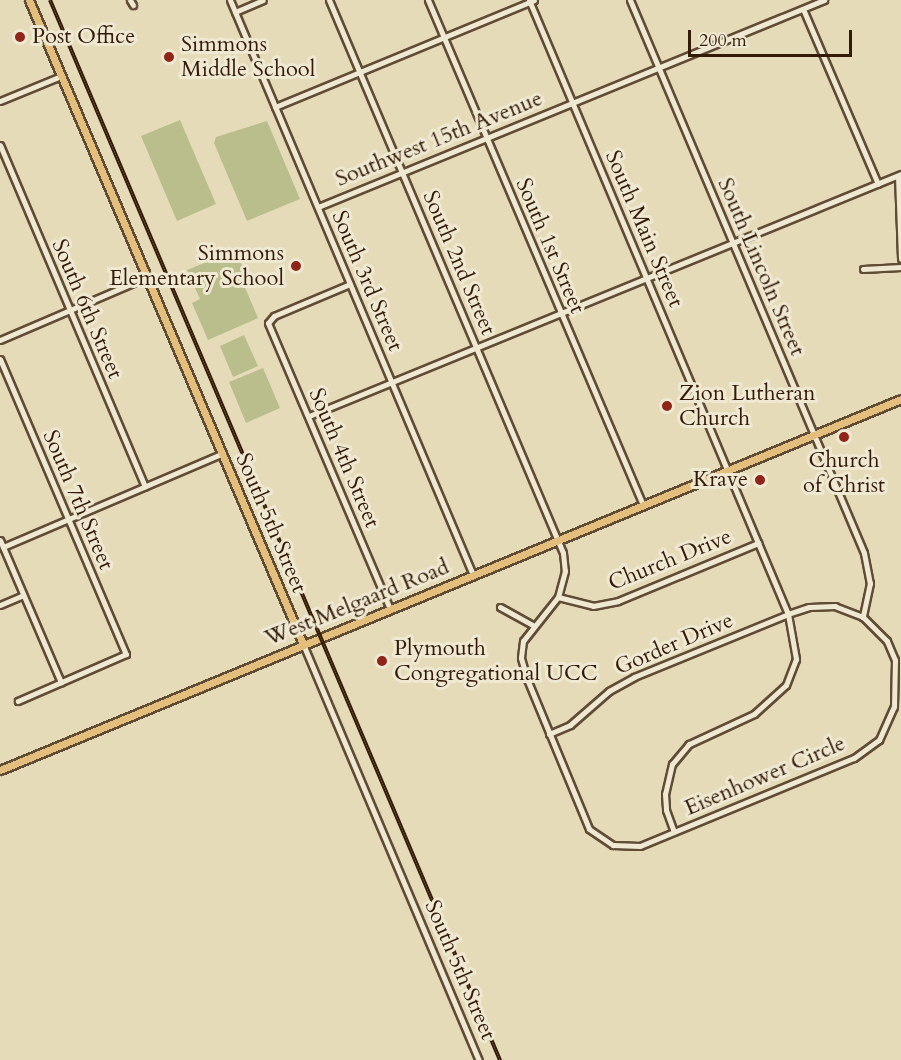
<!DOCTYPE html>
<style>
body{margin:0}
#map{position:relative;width:901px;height:1060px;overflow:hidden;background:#e6dbb9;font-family:Cardo,serif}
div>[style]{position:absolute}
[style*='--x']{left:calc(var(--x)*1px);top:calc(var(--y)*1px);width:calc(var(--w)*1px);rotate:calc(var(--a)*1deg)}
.green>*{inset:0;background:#babe8c}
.roads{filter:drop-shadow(2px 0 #604b34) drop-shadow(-2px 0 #604b34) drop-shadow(0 2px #604b34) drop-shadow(0 -2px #604b34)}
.minor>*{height:5px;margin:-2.5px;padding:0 2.5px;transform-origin:2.5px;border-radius:2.5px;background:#efe8d2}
.major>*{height:7px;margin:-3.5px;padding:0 3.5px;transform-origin:3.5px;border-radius:3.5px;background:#e3be7c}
.rail>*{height:4px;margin-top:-2px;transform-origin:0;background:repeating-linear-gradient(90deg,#efe8d2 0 4.5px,#331b07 0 9px);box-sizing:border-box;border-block:2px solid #331b07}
.dots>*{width:16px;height:16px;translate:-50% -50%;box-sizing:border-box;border:3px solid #efe8d2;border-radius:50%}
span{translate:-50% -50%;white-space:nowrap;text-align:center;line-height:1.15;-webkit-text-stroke:6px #efe8d2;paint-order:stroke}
.poi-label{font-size:22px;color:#331b07}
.left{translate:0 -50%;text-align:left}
.right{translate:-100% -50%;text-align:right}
.street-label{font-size:22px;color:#331b07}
.scale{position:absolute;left:688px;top:30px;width:164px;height:27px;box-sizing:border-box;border:3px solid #331b07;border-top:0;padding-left:8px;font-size:18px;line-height:21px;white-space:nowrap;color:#331b07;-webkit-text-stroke:4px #efe8d2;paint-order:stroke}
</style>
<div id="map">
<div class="green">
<div style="clip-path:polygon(180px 120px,216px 204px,177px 221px,141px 136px)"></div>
<div style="clip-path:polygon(267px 121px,300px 199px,247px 221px,214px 143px,216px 137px)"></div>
<div style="clip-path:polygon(236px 250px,246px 276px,241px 278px,258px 318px,208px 340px,192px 303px,200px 299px,187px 270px)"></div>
<div style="clip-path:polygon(244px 335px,258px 366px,233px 377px,220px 346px)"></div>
<div style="clip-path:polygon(263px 368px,280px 408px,246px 423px,229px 382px)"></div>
</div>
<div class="roads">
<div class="minor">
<div style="--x:130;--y:0;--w:6;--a:59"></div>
<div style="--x:230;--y:0;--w:624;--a:67.09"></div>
<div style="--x:329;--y:0;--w:600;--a:67.06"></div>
<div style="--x:563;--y:553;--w:18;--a:84"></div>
<div style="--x:565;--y:571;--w:27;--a:105"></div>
<div style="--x:558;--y:597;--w:56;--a:128.5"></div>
<div style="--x:523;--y:641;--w:17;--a:97"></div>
<div style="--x:521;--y:658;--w:22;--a:74"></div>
<div style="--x:527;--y:679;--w:162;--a:67.5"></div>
<div style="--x:589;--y:829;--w:29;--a:34"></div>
<div style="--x:613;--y:845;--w:27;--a:2"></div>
<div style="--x:640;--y:846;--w:231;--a:-22.4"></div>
<div style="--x:854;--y:758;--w:31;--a:-36"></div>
<div style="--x:879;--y:740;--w:36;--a:-66"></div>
<div style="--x:894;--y:707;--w:47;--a:-88.8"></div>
<div style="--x:895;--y:660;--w:21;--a:-113"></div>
<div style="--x:887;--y:641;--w:34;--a:-135"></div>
<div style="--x:863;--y:617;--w:30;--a:-159"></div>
<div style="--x:835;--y:606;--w:26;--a:178"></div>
<div style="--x:809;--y:607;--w:22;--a:162"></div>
<div style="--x:788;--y:614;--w:666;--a:-112.87"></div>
<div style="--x:428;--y:0;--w:549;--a:66.94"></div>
<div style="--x:630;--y:0;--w:600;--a:67.06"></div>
<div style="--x:864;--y:553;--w:31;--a:79"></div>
<div style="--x:870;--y:583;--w:35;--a:102"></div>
<div style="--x:803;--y:9;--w:190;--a:66.8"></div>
<div style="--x:235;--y:12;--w:30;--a:-23"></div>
<div style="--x:0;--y:101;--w:66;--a:-22.3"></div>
<div style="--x:275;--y:107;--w:280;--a:-22.4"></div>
<div style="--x:0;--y:145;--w:371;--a:67"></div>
<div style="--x:898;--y:176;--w:83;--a:87.9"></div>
<div style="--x:318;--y:207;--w:547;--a:-22.25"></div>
<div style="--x:863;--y:269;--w:38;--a:-3"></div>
<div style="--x:350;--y:284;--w:82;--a:157.2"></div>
<div style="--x:274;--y:316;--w:9;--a:131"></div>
<div style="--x:268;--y:323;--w:311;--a:66.9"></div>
<div style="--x:0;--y:340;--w:160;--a:-23.2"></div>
<div style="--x:0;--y:359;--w:321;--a:66.9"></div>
<div style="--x:126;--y:654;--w:118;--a:156.5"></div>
<div style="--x:309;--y:416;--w:640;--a:-22.23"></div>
<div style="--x:0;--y:540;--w:155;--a:66.8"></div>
<div style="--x:3;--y:547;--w:239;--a:-23.1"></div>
<div style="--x:558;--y:597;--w:36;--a:14"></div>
<div style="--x:593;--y:606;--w:25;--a:-11"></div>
<div style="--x:618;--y:601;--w:152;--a:-22.5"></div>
<div style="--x:0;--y:605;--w:25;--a:-23"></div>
<div style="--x:500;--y:607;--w:39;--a:29"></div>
<div style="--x:303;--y:644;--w:452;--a:67.1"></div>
<div style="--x:549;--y:734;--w:23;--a:-23"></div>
<div style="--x:570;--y:725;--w:52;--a:-41.1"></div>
<div style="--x:609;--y:691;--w:29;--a:-29"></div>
<div style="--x:634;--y:677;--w:166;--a:-22.2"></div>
<div style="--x:788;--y:614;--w:46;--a:79.9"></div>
<div style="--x:796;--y:659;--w:28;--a:111"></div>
<div style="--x:786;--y:685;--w:43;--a:137.8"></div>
<div style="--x:754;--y:714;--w:72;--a:155.2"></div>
<div style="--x:689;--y:744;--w:26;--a:130"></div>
<div style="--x:672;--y:764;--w:31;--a:103"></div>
<div style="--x:665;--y:794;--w:16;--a:86"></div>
<div style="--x:666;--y:810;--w:23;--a:70"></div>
</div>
<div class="major">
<div style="--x:29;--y:0;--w:700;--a:66.95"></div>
<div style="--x:0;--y:770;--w:974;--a:-22.38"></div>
</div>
</div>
<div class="rail">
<div style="--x:50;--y:0;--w:1152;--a:67"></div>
</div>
<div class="dots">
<div style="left:20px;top:37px;background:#8f2418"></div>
<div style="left:169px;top:57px;background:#8f2418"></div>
<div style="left:296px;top:266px;background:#8f2418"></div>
<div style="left:667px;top:406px;background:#8f2418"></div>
<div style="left:844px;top:437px;background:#8f2418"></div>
<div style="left:760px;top:480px;background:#8f2418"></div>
<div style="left:382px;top:661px;background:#8f2418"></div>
</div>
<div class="poi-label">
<span class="left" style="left:32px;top:37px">Post Office</span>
<span class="left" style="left:181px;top:57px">Simmons<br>Middle School</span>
<span class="right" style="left:284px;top:266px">Simmons<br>Elementary School</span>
<span class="left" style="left:679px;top:406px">Zion Lutheran<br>Church</span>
<span style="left:844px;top:473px">Church<br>of Christ</span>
<span class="right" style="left:748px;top:480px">Krave</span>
<span class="left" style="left:394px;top:661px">Plymouth<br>Congregational UCC</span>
</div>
<div class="street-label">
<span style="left:439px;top:139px;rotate:-22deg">Southwest 15th Avenue</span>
<span style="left:644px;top:229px;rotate:67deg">South Main Street</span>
<span style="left:550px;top:246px;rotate:67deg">South 1st Street</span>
<span style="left:459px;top:263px;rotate:67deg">South 2nd Street</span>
<span style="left:761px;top:267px;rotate:67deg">South Lincoln Street</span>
<span style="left:367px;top:281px;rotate:67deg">South 3rd Street</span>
<span style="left:87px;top:309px;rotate:67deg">South 6th Street</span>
<span style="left:344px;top:458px;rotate:67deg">South 4th Street</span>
<span style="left:78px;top:500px;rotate:67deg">South 7th Street</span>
<span style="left:271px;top:523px;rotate:67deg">South 5th Street</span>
<span style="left:670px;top:560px;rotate:-22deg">Church Drive</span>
<span style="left:357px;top:603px;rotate:-22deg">West Melgaard Road</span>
<span style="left:674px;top:644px;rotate:-23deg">Gorder Drive</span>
<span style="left:765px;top:776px;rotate:-23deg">Eisenhower Circle</span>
<span style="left:460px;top:970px;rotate:67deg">South 5th Street</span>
</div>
<div class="scale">200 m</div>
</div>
